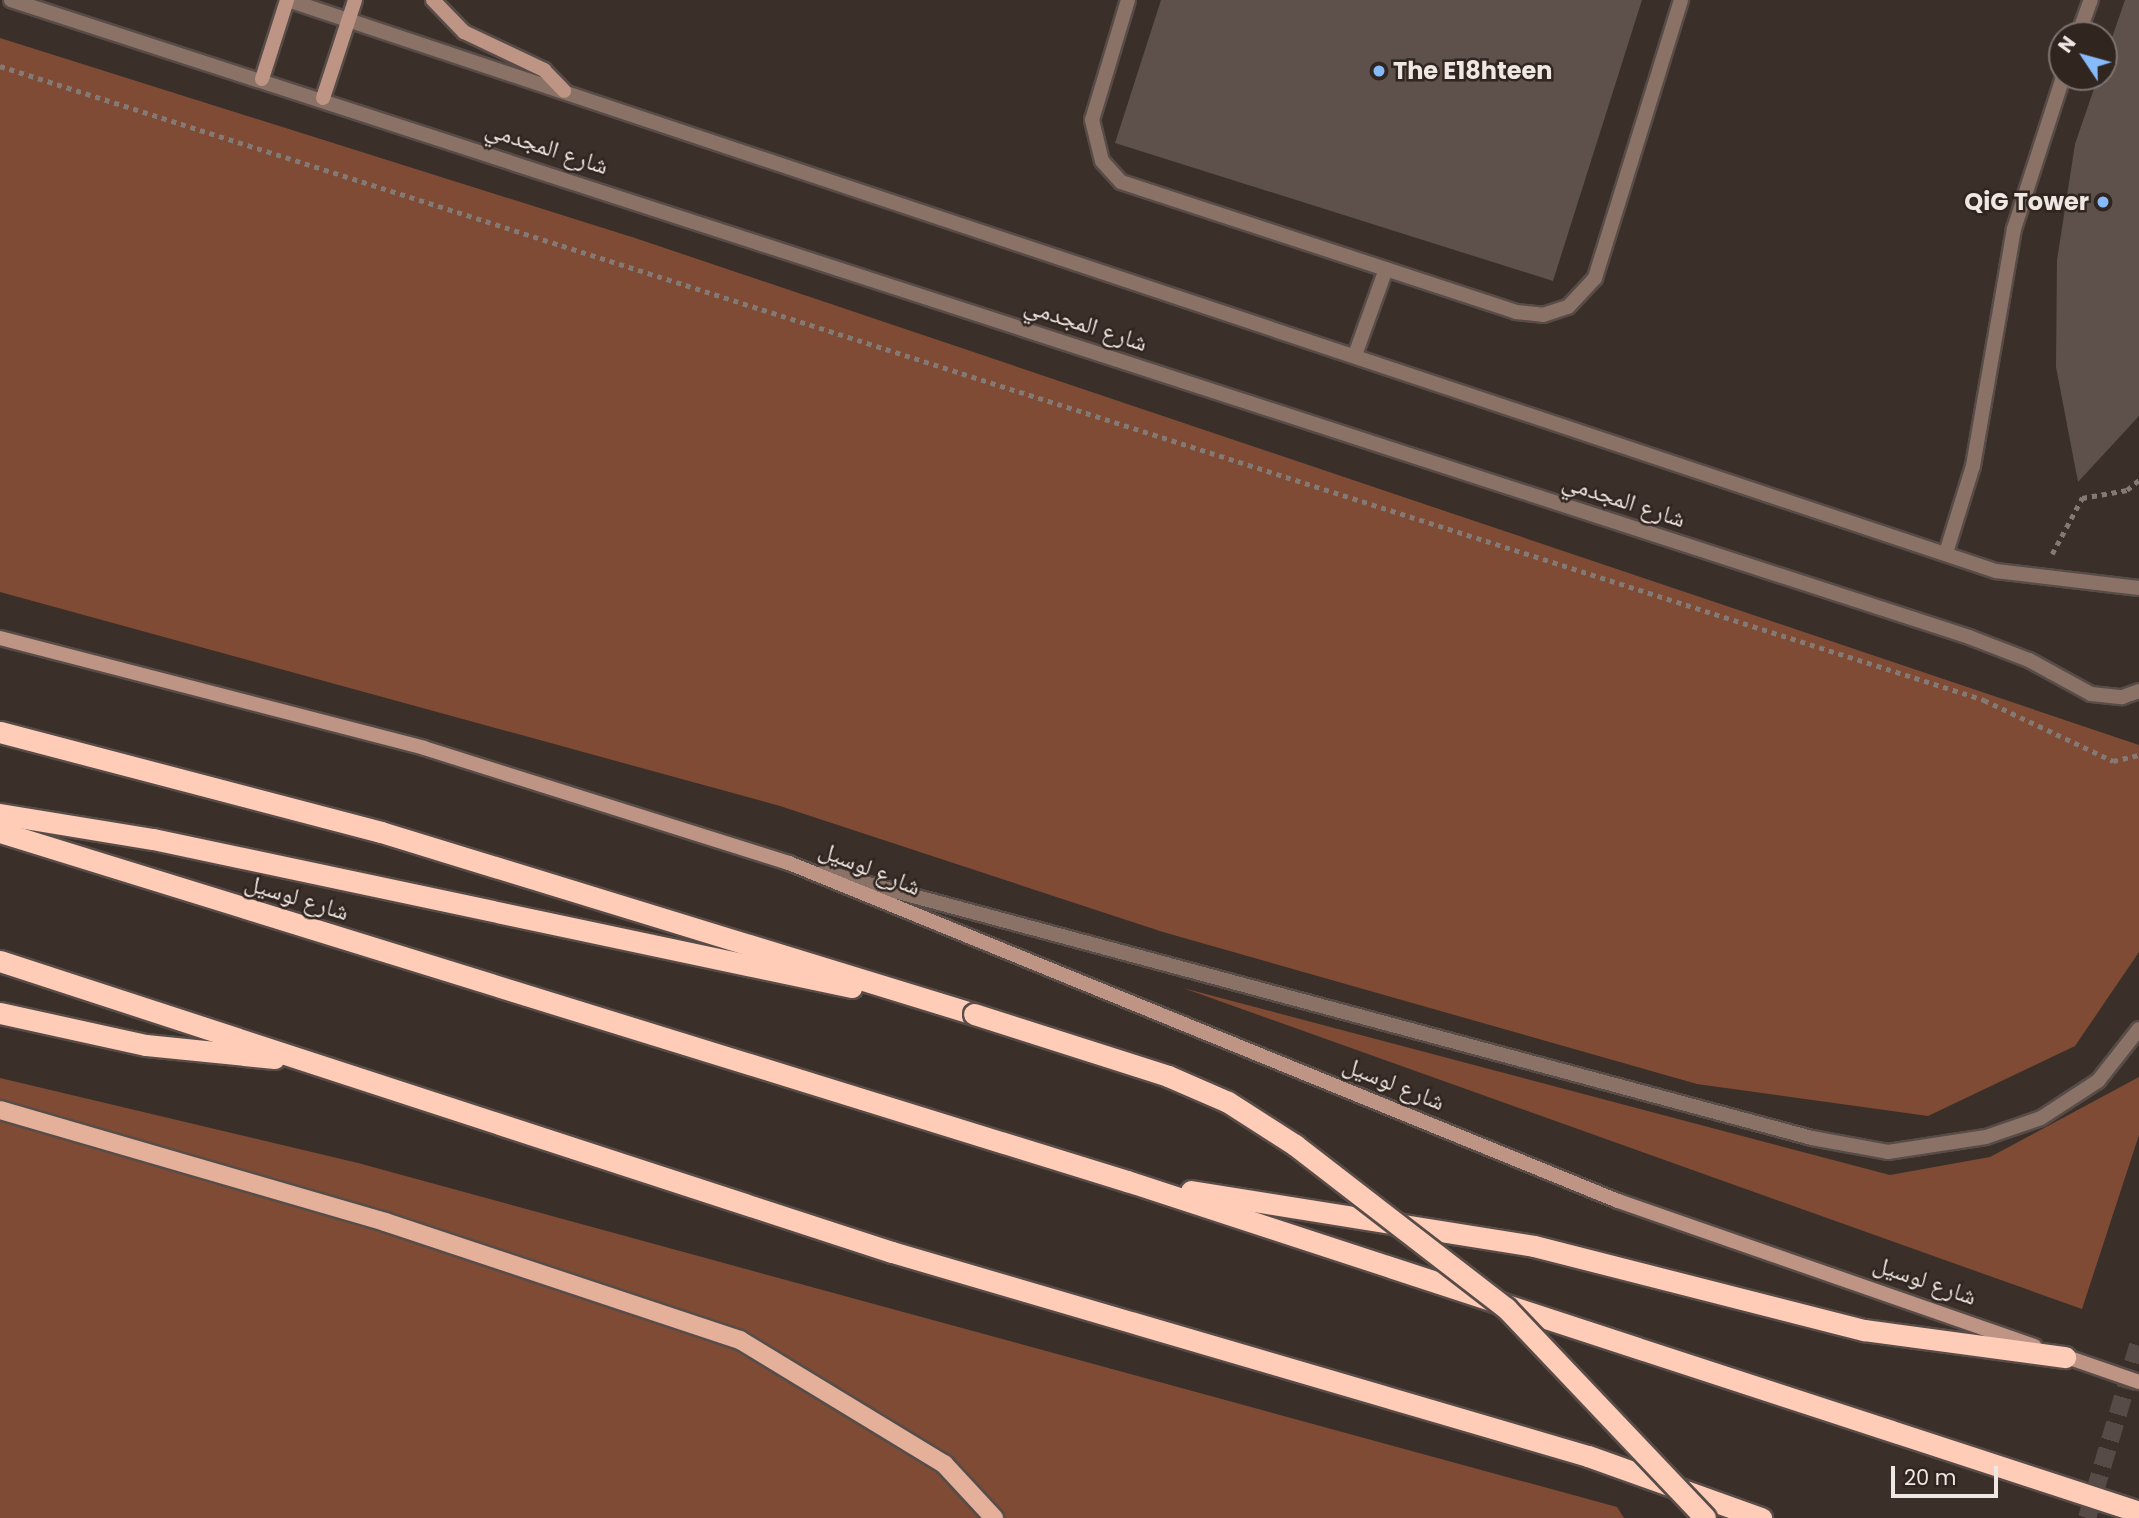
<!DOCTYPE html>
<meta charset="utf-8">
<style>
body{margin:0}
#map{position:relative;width:2139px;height:1518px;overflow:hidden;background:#3b2f2a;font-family:Poppins,"Noto Naskh Arabic",sans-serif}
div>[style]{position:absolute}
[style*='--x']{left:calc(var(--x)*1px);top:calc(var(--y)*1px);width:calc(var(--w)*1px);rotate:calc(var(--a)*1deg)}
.green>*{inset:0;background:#7f4b34}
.building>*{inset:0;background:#5e504b}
.primary-tunnel>*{height:18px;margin-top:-9px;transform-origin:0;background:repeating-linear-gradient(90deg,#564b46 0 18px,transparent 0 27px)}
.path>*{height:4.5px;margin-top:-2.25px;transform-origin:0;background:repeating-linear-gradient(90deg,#847a75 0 5px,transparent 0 10px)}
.roads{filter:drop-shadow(2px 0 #584c48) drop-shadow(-2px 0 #584c48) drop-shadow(0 2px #584c48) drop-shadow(0 -2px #584c48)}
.lane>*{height:14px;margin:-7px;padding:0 7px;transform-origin:7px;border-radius:7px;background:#8b7267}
.street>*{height:14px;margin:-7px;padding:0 7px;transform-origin:7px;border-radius:7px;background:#8b7267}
.secondary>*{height:14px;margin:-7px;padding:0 7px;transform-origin:7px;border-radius:7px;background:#be9584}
.primary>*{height:18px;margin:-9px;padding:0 9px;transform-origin:9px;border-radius:9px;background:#e4b09a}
.highway>*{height:21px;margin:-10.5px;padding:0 10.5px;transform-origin:10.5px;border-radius:10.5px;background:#ffccb7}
.bridges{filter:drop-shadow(2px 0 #584c48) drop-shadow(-2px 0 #584c48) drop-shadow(0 2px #584c48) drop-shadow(0 -2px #584c48)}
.highway-bridge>*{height:21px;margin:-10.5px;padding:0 10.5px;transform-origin:10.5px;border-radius:10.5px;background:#ffccb7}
.dots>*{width:19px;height:19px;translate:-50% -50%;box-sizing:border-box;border:4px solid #312520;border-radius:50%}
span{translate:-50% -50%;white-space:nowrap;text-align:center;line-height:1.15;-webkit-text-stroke:5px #312520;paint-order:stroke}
.poi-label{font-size:24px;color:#efe7e3;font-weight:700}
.left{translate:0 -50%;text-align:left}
.right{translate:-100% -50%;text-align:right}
.street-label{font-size:24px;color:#efe7e3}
.north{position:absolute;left:2048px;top:21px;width:70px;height:70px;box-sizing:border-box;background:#312520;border:2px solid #7d736e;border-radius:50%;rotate:306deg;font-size:19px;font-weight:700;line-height:28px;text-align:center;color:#efe7e3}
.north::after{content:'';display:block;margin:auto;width:24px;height:32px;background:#86bbfb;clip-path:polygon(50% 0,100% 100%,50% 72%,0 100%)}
.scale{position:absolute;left:1891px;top:1466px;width:107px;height:32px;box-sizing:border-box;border:4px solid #efe7e3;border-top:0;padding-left:9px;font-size:21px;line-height:24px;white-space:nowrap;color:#efe7e3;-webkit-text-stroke:5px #312520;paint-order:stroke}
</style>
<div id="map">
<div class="green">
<div style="clip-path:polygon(0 38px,635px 238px,2139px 745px,2139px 952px,2075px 1046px,1928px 1116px,1697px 1084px,1163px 932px,780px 806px,0 592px)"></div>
<div style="clip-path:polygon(1183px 988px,1890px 1175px,1990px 1157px,2139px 1077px,2139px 1135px,2082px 1309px)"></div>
<div style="clip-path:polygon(0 1078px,358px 1163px,1617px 1507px,1624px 1518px,0 1518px)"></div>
</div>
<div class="building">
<div style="clip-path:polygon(1161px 0,1642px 0,1553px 281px,1115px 143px)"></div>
<div style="clip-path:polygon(2125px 0,2139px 0,2139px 416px,2078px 482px,2056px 367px,2057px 260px,2075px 144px,2098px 77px,2104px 77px,2104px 61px)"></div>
</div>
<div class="primary-tunnel">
<div style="--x:2087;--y:1518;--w:184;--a:-73.5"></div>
</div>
<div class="path">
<div style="--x:0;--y:66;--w:2083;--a:17.72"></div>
<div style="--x:1984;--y:700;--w:143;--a:25.3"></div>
<div style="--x:2113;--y:761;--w:27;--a:-13"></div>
<div style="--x:2052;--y:554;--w:64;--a:-61.8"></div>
<div style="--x:2082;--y:498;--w:46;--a:-10.1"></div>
<div style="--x:2127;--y:490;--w:16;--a:-40"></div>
</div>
<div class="roads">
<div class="lane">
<div style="--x:1128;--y:0;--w:125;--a:106.7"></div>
<div style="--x:1092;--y:120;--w:42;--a:76.3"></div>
<div style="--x:1102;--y:161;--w:28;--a:48"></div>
<div style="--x:1121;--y:182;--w:416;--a:18.2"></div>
<div style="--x:1516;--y:312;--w:27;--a:6"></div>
<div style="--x:1543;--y:315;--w:26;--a:-18"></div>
<div style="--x:1568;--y:307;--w:40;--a:-47"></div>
<div style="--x:1595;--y:278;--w:291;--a:-72.8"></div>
<div style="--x:2078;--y:35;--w:37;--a:-70"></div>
<div style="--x:1355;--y:355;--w:91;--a:-70.2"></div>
<div style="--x:1946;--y:553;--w:91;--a:-72.8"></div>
<div style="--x:1973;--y:466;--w:241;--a:-80.2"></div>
<div style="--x:2014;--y:229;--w:160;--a:-72.1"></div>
</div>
<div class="street">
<div style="--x:11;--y:0;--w:2059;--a:18.02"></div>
<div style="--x:1969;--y:637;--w:64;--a:21"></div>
<div style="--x:2029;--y:660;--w:71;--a:28.7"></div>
<div style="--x:2091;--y:694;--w:31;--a:6"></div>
<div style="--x:2122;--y:697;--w:18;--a:-19"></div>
<div style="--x:288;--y:0;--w:1801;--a:18.49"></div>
<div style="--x:1996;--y:571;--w:144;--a:6.8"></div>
<div style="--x:824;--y:872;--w:1023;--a:15.07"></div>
<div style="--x:1812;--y:1138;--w:77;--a:10.4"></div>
<div style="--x:1888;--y:1152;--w:99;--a:-8.7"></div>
<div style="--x:1986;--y:1137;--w:58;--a:-19.1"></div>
<div style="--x:2041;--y:1118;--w:68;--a:-33"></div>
<div style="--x:2098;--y:1081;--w:66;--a:-51.7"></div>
</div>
<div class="secondary">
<div style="--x:433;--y:0;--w:45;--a:45.9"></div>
<div style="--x:464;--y:32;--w:89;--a:25.4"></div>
<div style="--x:544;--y:70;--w:29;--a:46"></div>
<div style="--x:262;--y:79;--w:83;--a:-72.4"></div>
<div style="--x:323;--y:98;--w:103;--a:-71.9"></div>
<div style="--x:0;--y:638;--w:438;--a:14.5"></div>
<div style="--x:424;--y:748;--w:383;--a:17.5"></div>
<div style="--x:789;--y:863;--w:895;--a:22.18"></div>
<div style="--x:1618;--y:1201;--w:441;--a:19.2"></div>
<div style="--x:2058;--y:1354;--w:86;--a:19.1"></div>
</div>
<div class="primary">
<div style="--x:0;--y:1110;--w:401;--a:16.2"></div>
<div style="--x:385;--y:1222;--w:374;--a:18.4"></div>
<div style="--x:740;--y:1340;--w:239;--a:31.3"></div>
<div style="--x:944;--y:1464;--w:74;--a:47.2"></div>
</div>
<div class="highway">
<div style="--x:0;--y:732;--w:394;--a:14.7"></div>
<div style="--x:381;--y:832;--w:620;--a:17.06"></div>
<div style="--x:0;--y:814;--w:155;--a:9.3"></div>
<div style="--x:153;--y:839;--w:714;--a:11.97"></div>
<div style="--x:0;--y:832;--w:1180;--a:17.21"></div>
<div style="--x:1127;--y:1181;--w:1065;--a:18.11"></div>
<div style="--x:0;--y:961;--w:938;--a:18.07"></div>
<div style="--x:892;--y:1252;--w:725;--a:16.34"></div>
<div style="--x:1588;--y:1456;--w:184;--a:19.7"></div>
<div style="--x:0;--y:1013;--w:149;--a:12.4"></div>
<div style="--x:146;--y:1045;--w:129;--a:5.8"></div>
<div style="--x:1191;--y:1191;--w:347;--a:9.1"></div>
<div style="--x:1534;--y:1246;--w:341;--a:14.3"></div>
<div style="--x:1864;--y:1330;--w:203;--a:7.7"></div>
</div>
</div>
<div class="bridges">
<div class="highway-bridge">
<div style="--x:974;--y:1014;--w:204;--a:17.7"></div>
<div style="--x:1168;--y:1076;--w:65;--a:23.4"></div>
<div style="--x:1228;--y:1102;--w:80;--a:32.7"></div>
<div style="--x:1295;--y:1145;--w:267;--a:37.7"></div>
<div style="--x:1506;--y:1308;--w:289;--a:46.5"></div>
</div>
</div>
<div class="dots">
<div style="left:1379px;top:71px;background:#86bbfb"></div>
<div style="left:2103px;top:202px;background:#86bbfb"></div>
</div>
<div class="poi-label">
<span class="left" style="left:1393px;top:71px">The E18hteen</span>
<span class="right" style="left:2089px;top:202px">QiG Tower</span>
</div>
<div class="street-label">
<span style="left:547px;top:147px;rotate:18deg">شارع المجدمي</span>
<span style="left:1086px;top:324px;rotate:18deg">شارع المجدمي</span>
<span style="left:1624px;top:500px;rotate:18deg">شارع المجدمي</span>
<span style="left:870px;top:868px;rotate:22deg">شارع لوسيل</span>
<span style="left:297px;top:897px;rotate:17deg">شارع لوسيل</span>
<span style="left:1394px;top:1083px;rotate:22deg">شارع لوسيل</span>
<span style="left:1925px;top:1280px;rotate:19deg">شارع لوسيل</span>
</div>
<div class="north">N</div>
<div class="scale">20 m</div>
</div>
